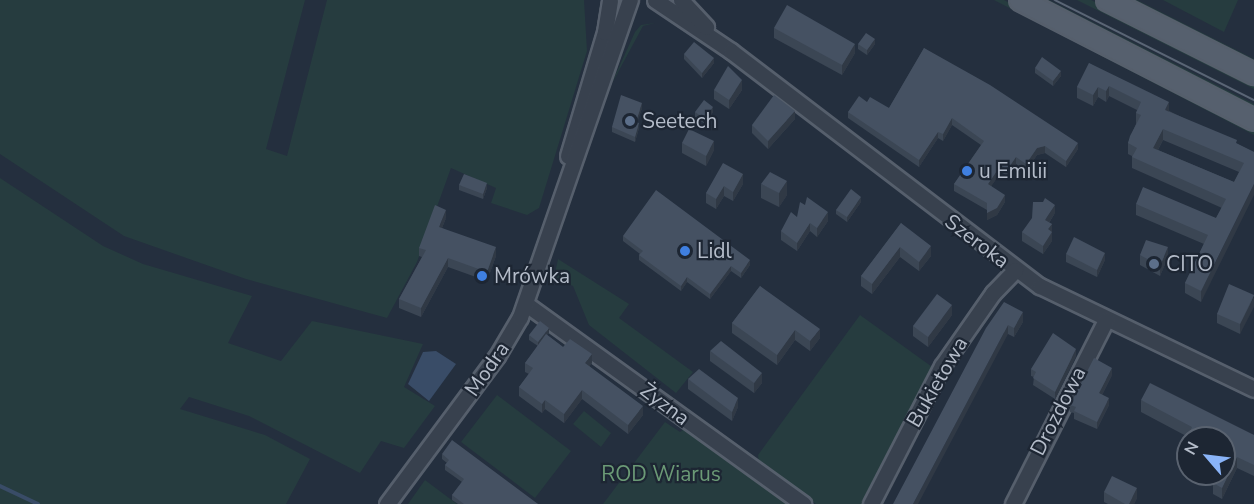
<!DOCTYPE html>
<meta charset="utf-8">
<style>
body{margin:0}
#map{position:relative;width:1254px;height:504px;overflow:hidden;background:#242f3e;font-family:"Nunito Sans",sans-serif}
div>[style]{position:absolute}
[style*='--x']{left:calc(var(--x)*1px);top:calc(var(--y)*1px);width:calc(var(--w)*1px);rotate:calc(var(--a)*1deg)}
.green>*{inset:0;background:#263c3f}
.water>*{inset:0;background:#394c67}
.stream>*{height:4px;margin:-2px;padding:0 2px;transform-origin:2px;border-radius:2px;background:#394c67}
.roads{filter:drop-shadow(2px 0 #565f6c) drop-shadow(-2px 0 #565f6c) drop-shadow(0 2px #565f6c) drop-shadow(0 -2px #565f6c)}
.minor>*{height:15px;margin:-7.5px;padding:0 7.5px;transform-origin:7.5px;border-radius:7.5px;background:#38414e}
.major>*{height:20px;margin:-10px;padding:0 10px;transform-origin:10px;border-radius:10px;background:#56606e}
.tram>*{height:1.5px;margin:-0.75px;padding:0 0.75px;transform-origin:0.75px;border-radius:0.75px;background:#5a6575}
.wall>*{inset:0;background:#3b4654}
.shaded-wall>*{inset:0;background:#303945}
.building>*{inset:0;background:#455162}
.dots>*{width:16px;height:16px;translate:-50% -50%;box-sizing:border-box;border:3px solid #1d2633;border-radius:50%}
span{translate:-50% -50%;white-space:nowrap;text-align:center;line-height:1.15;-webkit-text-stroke:4.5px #1d2633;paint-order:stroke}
.poi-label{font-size:21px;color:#b4bcc9}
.left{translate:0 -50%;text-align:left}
.street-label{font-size:21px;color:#b4bcc9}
.park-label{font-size:21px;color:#6b9a76}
.north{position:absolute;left:1176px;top:426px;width:60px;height:60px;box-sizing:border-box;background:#1d2633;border:2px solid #59626f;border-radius:50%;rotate:298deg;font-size:16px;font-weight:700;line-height:24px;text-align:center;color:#b4bcc9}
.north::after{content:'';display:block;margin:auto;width:21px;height:27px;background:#8ab4f8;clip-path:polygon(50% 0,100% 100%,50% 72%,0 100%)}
</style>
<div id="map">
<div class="green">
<div style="clip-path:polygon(0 0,305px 0,266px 149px,287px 156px,327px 0,584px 0,587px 51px,539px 208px,527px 215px,491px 203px,496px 188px,451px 168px,417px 262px,387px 318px,246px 279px,124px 236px,0 154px)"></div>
<div style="clip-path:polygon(994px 0,1004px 0,1254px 128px,1254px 135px)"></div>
<div style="clip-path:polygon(1034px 0,1049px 0,1254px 104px,1254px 113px)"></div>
<div style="clip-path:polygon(1077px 0,1091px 0,1254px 82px,1254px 89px)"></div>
<div style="clip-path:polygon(1122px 0,1137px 0,1254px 59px,1254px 67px)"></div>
<div style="clip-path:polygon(1163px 0,1238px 0,1224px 32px)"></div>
<div style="clip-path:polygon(655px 23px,643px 26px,610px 87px,635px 32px,641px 25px)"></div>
<div style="clip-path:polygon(0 178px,103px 246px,143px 264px,252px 296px,228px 343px,281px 361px,312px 321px,423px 344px,404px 387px,435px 406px,404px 448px,381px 441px,360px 473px,249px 416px,189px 397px,180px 409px,265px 435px,310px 459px,286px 504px,0 504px)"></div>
<div style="clip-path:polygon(558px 259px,629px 304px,619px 318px,693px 372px,676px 393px,589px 325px,573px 286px,554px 278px)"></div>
<div style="clip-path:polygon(860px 315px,935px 369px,866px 504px,816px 504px,759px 464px,758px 455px)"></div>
<div style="clip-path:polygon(497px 395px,571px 451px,535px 498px,461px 442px)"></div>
<div style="clip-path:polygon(584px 411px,611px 433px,601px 447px,573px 424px)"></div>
<div style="clip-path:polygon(665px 422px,680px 432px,684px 429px,790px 504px,603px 504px)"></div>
<div style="clip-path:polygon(425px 480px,457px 504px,408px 504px)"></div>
</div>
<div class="water">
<div style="clip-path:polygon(436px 351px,456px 364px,429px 401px,408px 384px,423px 352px)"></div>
</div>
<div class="stream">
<div style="--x:0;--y:486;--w:42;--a:25.3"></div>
</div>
<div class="roads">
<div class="minor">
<div style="--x:655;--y:0;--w:92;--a:33.9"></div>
<div style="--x:731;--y:51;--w:388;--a:37.3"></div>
<div style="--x:1040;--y:286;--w:237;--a:25.7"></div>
<div style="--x:681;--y:0;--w:37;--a:47"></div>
<div style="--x:568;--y:156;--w:129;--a:-73.4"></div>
<div style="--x:605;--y:32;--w:32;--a:-81"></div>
<div style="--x:526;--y:304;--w:342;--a:35.8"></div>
<div style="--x:387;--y:504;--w:184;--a:-53.4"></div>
<div style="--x:497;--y:356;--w:45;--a:-59.5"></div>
<div style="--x:520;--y:317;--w:336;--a:-70.9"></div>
<div style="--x:871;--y:504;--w:155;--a:-62.8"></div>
<div style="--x:942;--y:366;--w:89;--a:-55.1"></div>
<div style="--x:993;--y:293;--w:32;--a:-46"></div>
<div style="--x:1013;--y:504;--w:206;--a:-63.2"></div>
</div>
<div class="major">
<div style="--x:1020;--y:0;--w:263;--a:27.1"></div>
<div style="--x:1107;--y:0;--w:165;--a:26.7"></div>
</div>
</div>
<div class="tram">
<div style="--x:1055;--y:0;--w:223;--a:26.7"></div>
</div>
<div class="wall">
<div style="clip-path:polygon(774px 28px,855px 53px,842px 75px,774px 38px)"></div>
<div style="clip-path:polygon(858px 44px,875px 44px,867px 55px,858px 49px)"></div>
<div style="clip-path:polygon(924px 48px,1078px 149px,1066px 167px,1045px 153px,1037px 155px,1026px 171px,1016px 164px,1007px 176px,1001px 172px,991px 186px,1005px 202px,997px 215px,987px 220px,987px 210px,954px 191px,954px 184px,981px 145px,952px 125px,943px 141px,938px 138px,919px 167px,848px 118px,848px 112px,867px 102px,889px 108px)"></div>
<div style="clip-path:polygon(684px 54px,714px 63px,702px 78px,684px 59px)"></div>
<div style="clip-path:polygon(evenodd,1089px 63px,1169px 111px,1254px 152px,1201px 302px,1185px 293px,1185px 283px,1204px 244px,1136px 215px,1136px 204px,1216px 218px,1222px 208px,1132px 168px,1132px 156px,1128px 154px,1128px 143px,1136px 124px,1136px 113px,1137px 110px,1109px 96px,1106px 102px,1098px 97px,1093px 106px,1077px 98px,1077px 87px,1089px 63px,1163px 140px,1239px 172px,1234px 182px,1158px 150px,1163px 140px)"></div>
<div style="clip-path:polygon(1035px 68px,1061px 76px,1053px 86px,1035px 73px)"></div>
<div style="clip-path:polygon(714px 90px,742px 90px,729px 109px,714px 99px)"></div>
<div style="clip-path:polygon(642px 108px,637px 122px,639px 128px,635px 142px,612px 132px,612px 127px)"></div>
<div style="clip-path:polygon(695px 112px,713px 112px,705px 124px,695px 117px)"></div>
<div style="clip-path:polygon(795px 119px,768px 149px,752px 133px,752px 125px)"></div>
<div style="clip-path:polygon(682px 143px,714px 150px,706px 166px,682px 153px)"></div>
<div style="clip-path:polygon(743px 174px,743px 184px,733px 201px,724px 196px,716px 209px,706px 203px,706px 193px)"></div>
<div style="clip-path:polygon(761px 184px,787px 195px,779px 207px,761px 198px)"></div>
<div style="clip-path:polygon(459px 185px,487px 188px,483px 199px,459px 190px)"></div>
<div style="clip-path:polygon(861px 202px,847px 222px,836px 214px,836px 210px)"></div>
<div style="clip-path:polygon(1055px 213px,1049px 223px,1052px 224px,1052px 241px,1043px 254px,1022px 241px,1022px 232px)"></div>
<div style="clip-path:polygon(797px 217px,828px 221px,817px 237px,810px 231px,797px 251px,781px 240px,781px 231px)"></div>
<div style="clip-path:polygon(446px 218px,442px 228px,496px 256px,487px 281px,448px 267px,421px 317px,399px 308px,399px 299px,422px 257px,419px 256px,419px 248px)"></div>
<div style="clip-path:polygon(901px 223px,931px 256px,919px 271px,900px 257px,872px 294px,861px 286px,861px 276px)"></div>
<div style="clip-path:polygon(623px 236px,750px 265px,741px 278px,731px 271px,710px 299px,687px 282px,681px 291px,639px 260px,639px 255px,640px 254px,623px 241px)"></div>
<div style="clip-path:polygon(1066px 254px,1105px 260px,1097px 277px,1066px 262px)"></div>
<div style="clip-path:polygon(1140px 255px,1168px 257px,1160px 276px,1140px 265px)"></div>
<div style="clip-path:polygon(760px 286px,820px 338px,810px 351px,795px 340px,777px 365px,732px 333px,732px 323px)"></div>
<div style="clip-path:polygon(1254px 295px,1240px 334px,1217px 323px,1217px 314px)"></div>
<div style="clip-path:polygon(952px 315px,928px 347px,913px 336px,913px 326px)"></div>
<div style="clip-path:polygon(1023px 322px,1014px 337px,1008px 334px,986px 328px)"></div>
<div style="clip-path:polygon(549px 333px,547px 335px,563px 347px,592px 363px,589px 366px,643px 415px,628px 434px,582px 399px,564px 423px,545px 409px,542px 413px,519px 396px,519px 387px,529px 374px,525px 372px,525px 363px,538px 346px,529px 340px,529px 335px)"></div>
<div style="clip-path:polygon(710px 351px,762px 383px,754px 393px,710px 361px)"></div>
<div style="clip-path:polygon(1076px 356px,1055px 399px,1033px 385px,1034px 377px,1031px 376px,1031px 369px)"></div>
<div style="clip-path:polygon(1112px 375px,1102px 395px,1109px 405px,1097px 429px,1074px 419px,1074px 413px,1070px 412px,1070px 405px)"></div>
<div style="clip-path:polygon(688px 379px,738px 407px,732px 421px,688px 389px)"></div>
<div style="clip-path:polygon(1141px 400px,1254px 435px,1254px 476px,1237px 468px,1222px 499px,1213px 494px,1213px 483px,1224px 474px,1224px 438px,1190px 438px,1141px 412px)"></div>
<div style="clip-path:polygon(442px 454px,538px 504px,458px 504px,452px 500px,452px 495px,462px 482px,445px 470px,445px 465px,447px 463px,442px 459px)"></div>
<div style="clip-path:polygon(1104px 492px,1137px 498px,1134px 504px,1108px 504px,1104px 502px)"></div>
</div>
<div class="shaded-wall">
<div style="clip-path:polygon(875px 39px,875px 44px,867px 55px,867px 50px)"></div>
<div style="clip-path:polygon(855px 44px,855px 53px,842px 75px,842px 65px)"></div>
<div style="clip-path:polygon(714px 58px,714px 63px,702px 78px,702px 73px)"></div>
<div style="clip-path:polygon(1061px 71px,1061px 76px,1053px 86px,1053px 81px)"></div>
<div style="clip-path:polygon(742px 80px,742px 90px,729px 109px,729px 100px)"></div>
<div style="clip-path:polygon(1109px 86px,1109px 96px,1106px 102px,1106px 91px)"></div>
<div style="clip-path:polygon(1098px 87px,1098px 97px,1093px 106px,1093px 95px)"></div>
<div style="clip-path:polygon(1169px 102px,1169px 113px,1165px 110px)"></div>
<div style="clip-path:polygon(642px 103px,642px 108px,636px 127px,636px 122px)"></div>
<div style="clip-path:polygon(713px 107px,713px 112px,705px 124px,705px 119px)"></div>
<div style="clip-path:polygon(795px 111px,795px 119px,768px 149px,768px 141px)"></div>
<div style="clip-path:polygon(952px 118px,952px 125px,943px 141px,943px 134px)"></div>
<div style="clip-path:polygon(639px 123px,639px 128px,635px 142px,635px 137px)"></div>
<div style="clip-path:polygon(1163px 129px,1163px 140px,1153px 159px,1153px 148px)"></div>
<div style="clip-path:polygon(938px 132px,938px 138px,919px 167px,919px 160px)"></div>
<div style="clip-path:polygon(714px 141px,714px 150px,706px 166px,706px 156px)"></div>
<div style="clip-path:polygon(1078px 143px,1078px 149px,1066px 167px,1066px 161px)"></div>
<div style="clip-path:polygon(1045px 146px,1045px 153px,1037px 155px,1026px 171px,1026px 164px,1037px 148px)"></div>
<div style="clip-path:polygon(1016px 157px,1016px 164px,1007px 176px,1007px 170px)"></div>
<div style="clip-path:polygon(1001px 165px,1001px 172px,988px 191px,988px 184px)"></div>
<div style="clip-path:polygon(743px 174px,743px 184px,733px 201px,733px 192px)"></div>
<div style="clip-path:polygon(787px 181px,787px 195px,779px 207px,779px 193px)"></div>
<div style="clip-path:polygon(487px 183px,487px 188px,483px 199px,483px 194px)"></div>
<div style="clip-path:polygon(1254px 184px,1254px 195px,1201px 302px,1201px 291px)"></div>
<div style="clip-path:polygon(724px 186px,724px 196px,716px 209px,716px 199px)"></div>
<div style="clip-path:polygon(1005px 195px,1005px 202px,997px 215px,987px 220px,987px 213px)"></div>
<div style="clip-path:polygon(861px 197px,861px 202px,847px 222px,847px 217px)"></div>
<div style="clip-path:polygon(1055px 205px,1055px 213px,1045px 229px,1045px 220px)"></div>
<div style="clip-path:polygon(446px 210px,446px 218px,439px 235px,439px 227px)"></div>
<div style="clip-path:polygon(828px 212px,828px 221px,817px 237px,817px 228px)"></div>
<div style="clip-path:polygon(810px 223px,810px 231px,797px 251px,797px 243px)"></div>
<div style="clip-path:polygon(1052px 224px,1052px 241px,1043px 254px,1043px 246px,1048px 229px)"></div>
<div style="clip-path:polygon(931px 246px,931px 256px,919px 271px,919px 262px)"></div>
<div style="clip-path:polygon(496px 247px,496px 256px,487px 281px,487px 272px)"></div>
<div style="clip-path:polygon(900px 247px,900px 257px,872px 294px,872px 284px)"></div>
<div style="clip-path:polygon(1168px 247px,1168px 257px,1160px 276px,1160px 266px)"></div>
<div style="clip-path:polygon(1105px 253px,1105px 260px,1097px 277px,1097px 270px)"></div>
<div style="clip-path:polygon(448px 258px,448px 267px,421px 317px,421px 308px)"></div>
<div style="clip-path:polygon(750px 260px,750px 265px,741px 278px,741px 273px)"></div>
<div style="clip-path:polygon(731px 266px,731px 271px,710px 299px,710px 294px)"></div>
<div style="clip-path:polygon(687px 277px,687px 282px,681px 291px,681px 286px)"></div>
<div style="clip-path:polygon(1254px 297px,1254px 307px,1240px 334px,1240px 324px)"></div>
<div style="clip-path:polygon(952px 305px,952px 315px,928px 347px,928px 337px)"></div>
<div style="clip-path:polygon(1023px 312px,1023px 322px,1014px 337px,1014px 328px)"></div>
<div style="clip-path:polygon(1008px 325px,1008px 334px,918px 504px,913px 504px)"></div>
<div style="clip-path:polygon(549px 328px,549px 333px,538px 347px,538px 342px)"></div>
<div style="clip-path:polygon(820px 329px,820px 338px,810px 351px,810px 341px)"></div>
<div style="clip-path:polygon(795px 330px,795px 340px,777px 365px,777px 355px)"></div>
<div style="clip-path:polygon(1076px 349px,1076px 356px,1055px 399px,1055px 392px)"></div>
<div style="clip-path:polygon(592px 354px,592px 363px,585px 372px,585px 363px)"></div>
<div style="clip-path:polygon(1112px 368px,1112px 375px,1099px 401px,1099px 393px)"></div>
<div style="clip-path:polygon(762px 373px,762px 383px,754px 393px,754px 383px)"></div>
<div style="clip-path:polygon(582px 390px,582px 399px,564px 423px,564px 414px)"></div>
<div style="clip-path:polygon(738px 398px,738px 407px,732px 421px,732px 412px)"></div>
<div style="clip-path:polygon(1109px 398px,1109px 405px,1097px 429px,1097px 422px)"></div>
<div style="clip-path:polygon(545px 400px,545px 409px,542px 413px,542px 404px)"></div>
<div style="clip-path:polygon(643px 406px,643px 415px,628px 434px,628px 425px)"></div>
<div style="clip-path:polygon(1237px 457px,1237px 468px,1222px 499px,1222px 488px)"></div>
<div style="clip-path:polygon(1137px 488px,1137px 498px,1134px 504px,1129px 504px)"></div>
</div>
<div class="building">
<div style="clip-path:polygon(787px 5px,855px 44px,842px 65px,774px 28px)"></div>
<div style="clip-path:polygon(866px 33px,875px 39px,867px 50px,858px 44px)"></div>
<div style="clip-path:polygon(694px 42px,714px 58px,702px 73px,684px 54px)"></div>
<div style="clip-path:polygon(924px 48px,990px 85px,1078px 143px,1066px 161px,1045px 146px,1037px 148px,1026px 164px,1016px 157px,1007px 170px,1001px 165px,988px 184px,1005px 195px,997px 208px,987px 213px,987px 203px,954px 184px,984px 141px,952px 118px,943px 134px,938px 132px,919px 160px,848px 112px,859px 96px,867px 102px,870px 97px,889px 108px)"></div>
<div style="clip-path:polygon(1042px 57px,1061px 71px,1053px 81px,1035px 68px)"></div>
<div style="clip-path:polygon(evenodd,1089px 63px,1169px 102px,1165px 110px,1237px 140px,1236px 143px,1254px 152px,1254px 184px,1201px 291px,1185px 283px,1208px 235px,1136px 204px,1143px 187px,1216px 218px,1226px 199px,1132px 157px,1137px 148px,1128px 143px,1130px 136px,1141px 115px,1136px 113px,1141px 102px,1109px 86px,1106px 91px,1098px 87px,1093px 95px,1077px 87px,1089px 63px,1163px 129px,1244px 163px,1234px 182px,1153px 148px,1163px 129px)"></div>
<div style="clip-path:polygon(728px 66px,742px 80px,729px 100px,714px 90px)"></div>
<div style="clip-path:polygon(621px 95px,642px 103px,636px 122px,639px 123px,635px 137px,612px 127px)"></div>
<div style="clip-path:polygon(774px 95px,795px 111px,768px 141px,752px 125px)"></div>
<div style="clip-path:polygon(704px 100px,713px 107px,705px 119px,695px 112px)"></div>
<div style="clip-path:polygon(689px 129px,714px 141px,706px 156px,682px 143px)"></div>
<div style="clip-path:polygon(723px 163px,743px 174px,733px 192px,724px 186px,716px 199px,706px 193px)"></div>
<div style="clip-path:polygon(770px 172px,787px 181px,779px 193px,761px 184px)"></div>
<div style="clip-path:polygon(464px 174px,487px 183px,483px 194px,459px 185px)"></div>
<div style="clip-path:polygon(851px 189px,861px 197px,847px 217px,836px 210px)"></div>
<div style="clip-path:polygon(656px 190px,750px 260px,741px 273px,731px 266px,710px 294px,687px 277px,681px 286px,639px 255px,643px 251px,623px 236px)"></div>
<div style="clip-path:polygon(807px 197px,828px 212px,817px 228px,810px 223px,797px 243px,781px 231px,791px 212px,797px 217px,800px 202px,805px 205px)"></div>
<div style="clip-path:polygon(1045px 198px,1055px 205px,1045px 220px,1052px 224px,1048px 229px,1052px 232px,1043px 246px,1022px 232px,1032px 218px,1033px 202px,1043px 202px)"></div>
<div style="clip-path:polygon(435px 205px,446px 210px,439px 227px,496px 247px,487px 272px,448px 258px,421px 308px,399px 299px,426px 250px,419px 248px)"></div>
<div style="clip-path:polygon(901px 223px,931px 246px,919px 262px,900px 247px,872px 284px,861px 276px)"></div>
<div style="clip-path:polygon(1074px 237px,1105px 253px,1097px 270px,1066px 254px)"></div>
<div style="clip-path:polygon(1146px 240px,1168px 247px,1160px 266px,1140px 255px)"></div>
<div style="clip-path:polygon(1229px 284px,1254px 295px,1240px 324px,1217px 314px)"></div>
<div style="clip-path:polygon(760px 286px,820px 329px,810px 341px,795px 330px,777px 355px,732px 323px)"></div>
<div style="clip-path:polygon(937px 294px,952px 305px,928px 337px,913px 326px)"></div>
<div style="clip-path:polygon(1004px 302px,1023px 312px,1014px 328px,1008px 325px,913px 504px,893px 504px,986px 328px)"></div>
<div style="clip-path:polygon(540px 321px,549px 328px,538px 342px,529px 335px)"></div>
<div style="clip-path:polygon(1053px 333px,1076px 349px,1055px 392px,1033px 378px,1036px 372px,1031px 369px)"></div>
<div style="clip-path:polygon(546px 334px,563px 347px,570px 339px,592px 354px,585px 363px,643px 406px,628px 425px,582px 390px,564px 414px,545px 400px,542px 404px,519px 387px,533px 368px,525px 363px)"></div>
<div style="clip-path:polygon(721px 341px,762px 373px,754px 383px,710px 351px)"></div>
<div style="clip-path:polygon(1094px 358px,1112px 368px,1099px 393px,1109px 398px,1097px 422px,1074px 411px,1076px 407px,1070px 405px)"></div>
<div style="clip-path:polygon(699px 369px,738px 398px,732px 412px,688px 379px)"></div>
<div style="clip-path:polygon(1150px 383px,1254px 435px,1254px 465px,1237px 457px,1222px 488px,1213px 483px,1217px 474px,1224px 474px,1224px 461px,1226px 456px,1224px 454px,1224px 438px,1202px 438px,1190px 432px,1192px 427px,1141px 400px)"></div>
<div style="clip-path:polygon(452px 440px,538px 504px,464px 504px,452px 495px,464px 479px,445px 465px,449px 460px,442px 454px)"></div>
<div style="clip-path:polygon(1112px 476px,1137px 488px,1129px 504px,1125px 504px,1104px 492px)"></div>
</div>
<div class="dots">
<div style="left:630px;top:121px;background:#5c6f8a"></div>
<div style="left:967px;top:171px;background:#3f7fe0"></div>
<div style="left:685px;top:251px;background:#3f7fe0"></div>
<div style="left:1154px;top:264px;background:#5c6f8a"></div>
<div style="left:482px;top:276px;background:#3f7fe0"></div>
</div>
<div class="poi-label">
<span class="left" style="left:642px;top:121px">Seetech</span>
<span class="left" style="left:979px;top:171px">u Emilii</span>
<span class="left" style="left:697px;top:251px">Lidl</span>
<span class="left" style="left:1166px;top:264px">CITO</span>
<span class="left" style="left:494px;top:276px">Mrówka</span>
</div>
<div class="street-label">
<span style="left:977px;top:241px;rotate:37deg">Szeroka</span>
<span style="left:487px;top:369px;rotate:-55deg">Modra</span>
<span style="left:937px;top:382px;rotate:-60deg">Bukietowa</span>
<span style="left:665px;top:404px;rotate:37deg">Żyzna</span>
<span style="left:1058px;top:411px;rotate:-63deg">Drozdowa</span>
</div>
<div class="park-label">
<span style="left:661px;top:474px">ROD Wiarus</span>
</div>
<div class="north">N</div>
</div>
